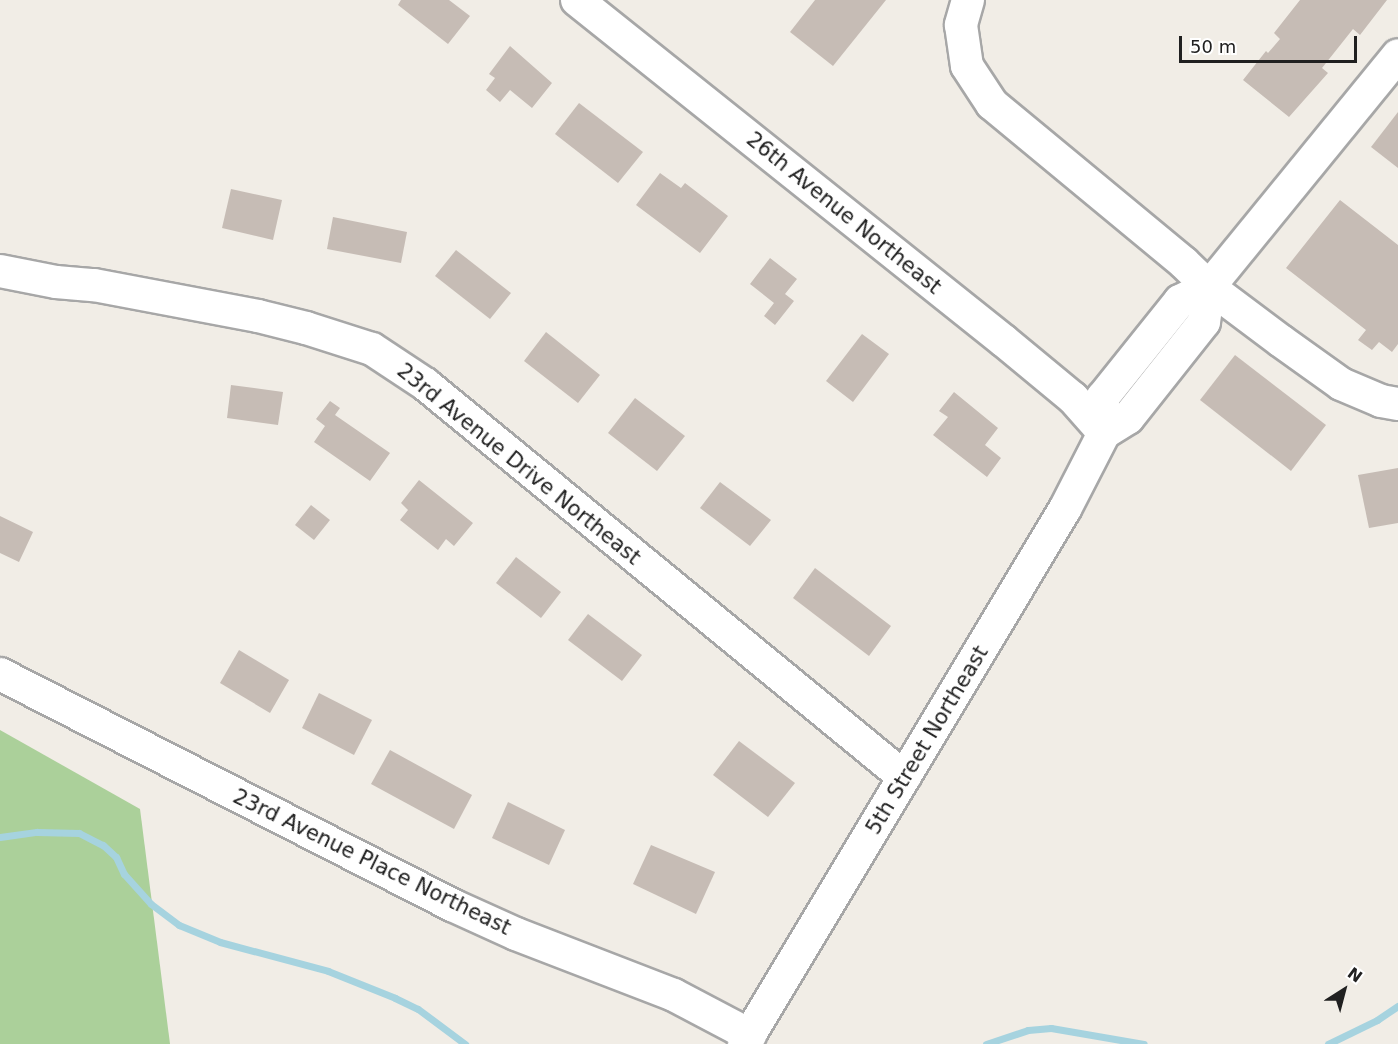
<!DOCTYPE html>
<style>
body{margin:0}
#map{position:relative;width:1398px;height:1044px;overflow:hidden;background:#f1ede6;font-family:"DejaVu Sans",sans-serif}
div>[style]{position:absolute}
[style*='--x']{left:calc(var(--x)*1px);top:calc(var(--y)*1px);width:calc(var(--w)*1px);rotate:calc(var(--a)*1deg)}
.forest>*{inset:0;background:#abd09a}
.stream>*{height:7px;margin:-3.5px;padding:0 3.5px;transform-origin:3.5px;border-radius:3.5px;background:#a6d3df}
.building>*{inset:0;background:#c6bcb5}
.roads{filter:drop-shadow(2px 0 #a7a7a7) drop-shadow(-2px 0 #a7a7a7) drop-shadow(0 2px #a7a7a7) drop-shadow(0 -2px #a7a7a7)}
.minor>*{height:32px;margin:-16px;padding:0 16px;transform-origin:16px;border-radius:16px;background:#fff}
span{translate:-50% -50%;white-space:nowrap;text-align:center;line-height:1.15;-webkit-text-stroke:6px #fff;paint-order:stroke}
.street-label{font-size:21px;color:#202020}
.north{position:absolute;left:1314px;top:960px;width:60px;height:60px;-webkit-text-stroke:4px #fff;paint-order:stroke;rotate:36deg;font-size:16px;font-weight:700;line-height:24px;text-align:center;color:#202020}
.north::after{content:'';display:block;margin:auto;width:21px;height:27px;background:#202020;clip-path:polygon(50% 0,100% 100%,50% 72%,0 100%)}
.scale{position:absolute;left:1179px;top:36px;width:178px;height:27px;box-sizing:border-box;border:3px solid #202020;border-top:0;padding-left:8px;font-size:18px;line-height:21px;white-space:nowrap;color:#202020;-webkit-text-stroke:4px #fff;paint-order:stroke}
</style>
<div id="map">
<div class="forest">
<div style="clip-path:polygon(0 730px,140px 809px,170px 1044px,0 1044px)"></div>
</div>
<div class="stream">
<div style="--x:0;--y:837;--w:37;--a:-8"></div>
<div style="--x:37;--y:832;--w:42;--a:1.4"></div>
<div style="--x:79;--y:833;--w:27;--a:27"></div>
<div style="--x:103;--y:845;--w:18;--a:43"></div>
<div style="--x:116;--y:857;--w:19;--a:65"></div>
<div style="--x:124;--y:874;--w:40;--a:48"></div>
<div style="--x:151;--y:904;--w:35;--a:37"></div>
<div style="--x:179;--y:925;--w:44;--a:22.5"></div>
<div style="--x:220;--y:942;--w:112;--a:15"></div>
<div style="--x:328;--y:971;--w:72;--a:21.9"></div>
<div style="--x:395;--y:998;--w:25;--a:26"></div>
<div style="--x:418;--y:1009;--w:59;--a:36.7"></div>
<div style="--x:986;--y:1044;--w:44;--a:-18.4"></div>
<div style="--x:1028;--y:1030;--w:23;--a:-5"></div>
<div style="--x:1051;--y:1028;--w:94;--a:9.8"></div>
<div style="--x:1328;--y:1044;--w:55;--a:-26.1"></div>
<div style="--x:1377;--y:1020;--w:25;--a:-34"></div>
</div>
<div class="building">
<div style="clip-path:polygon(401px 0,449px 0,470px 16px,448px 44px,398px 5px)"></div>
<div style="clip-path:polygon(815px 0,886px 0,833px 66px,790px 32px)"></div>
<div style="clip-path:polygon(1300px 0,1387px 0,1360px 35px,1353px 29px,1322px 68px,1328px 73px,1289px 117px,1243px 80px,1266px 51px,1268px 53px,1280px 39px,1274px 33px)"></div>
<div style="clip-path:polygon(510px 46px,552px 83px,532px 108px,510px 90px,500px 102px,486px 90px,495px 78px,489px 74px)"></div>
<div style="clip-path:polygon(579px 103px,643px 152px,618px 183px,555px 134px)"></div>
<div style="clip-path:polygon(1398px 112px,1398px 168px,1371px 147px)"></div>
<div style="clip-path:polygon(660px 173px,681px 188px,685px 183px,728px 216px,700px 253px,636px 205px)"></div>
<div style="clip-path:polygon(231px 189px,282px 200px,273px 240px,222px 228px)"></div>
<div style="clip-path:polygon(1340px 200px,1398px 245px,1398px 344px,1392px 352px,1379px 342px,1372px 350px,1358px 340px,1366px 330px,1286px 268px)"></div>
<div style="clip-path:polygon(333px 217px,407px 232px,401px 263px,327px 249px)"></div>
<div style="clip-path:polygon(456px 250px,511px 293px,490px 319px,435px 276px)"></div>
<div style="clip-path:polygon(770px 258px,797px 279px,785px 294px,794px 301px,775px 325px,764px 316px,774px 303px,750px 284px)"></div>
<div style="clip-path:polygon(546px 332px,600px 375px,578px 403px,524px 361px)"></div>
<div style="clip-path:polygon(862px 334px,889px 354px,853px 402px,826px 381px)"></div>
<div style="clip-path:polygon(1235px 355px,1326px 425px,1291px 471px,1200px 400px)"></div>
<div style="clip-path:polygon(231px 385px,283px 392px,278px 425px,227px 418px)"></div>
<div style="clip-path:polygon(954px 392px,998px 428px,985px 445px,1001px 458px,987px 477px,933px 435px,948px 417px,939px 411px)"></div>
<div style="clip-path:polygon(635px 398px,685px 436px,657px 471px,608px 433px)"></div>
<div style="clip-path:polygon(330px 401px,340px 408px,335px 415px,390px 453px,370px 481px,314px 442px,325px 426px,316px 419px)"></div>
<div style="clip-path:polygon(1398px 468px,1398px 523px,1369px 528px,1358px 475px)"></div>
<div style="clip-path:polygon(419px 480px,473px 523px,454px 546px,446px 539px,438px 550px,400px 520px,408px 510px,401px 503px)"></div>
<div style="clip-path:polygon(720px 482px,771px 520px,750px 546px,700px 508px)"></div>
<div style="clip-path:polygon(311px 505px,330px 520px,314px 540px,295px 525px)"></div>
<div style="clip-path:polygon(0 516px,33px 532px,19px 562px,0 553px)"></div>
<div style="clip-path:polygon(516px 557px,561px 592px,541px 618px,496px 583px)"></div>
<div style="clip-path:polygon(815px 568px,891px 626px,869px 656px,793px 598px)"></div>
<div style="clip-path:polygon(588px 614px,642px 655px,622px 681px,568px 640px)"></div>
<div style="clip-path:polygon(239px 650px,289px 680px,270px 713px,220px 683px)"></div>
<div style="clip-path:polygon(319px 693px,372px 720px,354px 755px,302px 728px)"></div>
<div style="clip-path:polygon(739px 741px,795px 783px,768px 817px,713px 775px)"></div>
<div style="clip-path:polygon(390px 750px,472px 795px,454px 829px,371px 784px)"></div>
<div style="clip-path:polygon(508px 802px,565px 830px,549px 865px,492px 838px)"></div>
<div style="clip-path:polygon(651px 845px,715px 872px,696px 914px,633px 884px)"></div>
</div>
<div class="roads">
<div class="minor">
<div style="--x:577;--y:0;--w:546;--a:38.61"></div>
<div style="--x:1004;--y:341;--w:89;--a:39.6"></div>
<div style="--x:1073;--y:398;--w:47;--a:48.5"></div>
<div style="--x:968;--y:0;--w:26;--a:106"></div>
<div style="--x:961;--y:25;--w:41;--a:81.7"></div>
<div style="--x:967;--y:66;--w:45;--a:56.7"></div>
<div style="--x:992;--y:104;--w:249;--a:39.6"></div>
<div style="--x:1184;--y:263;--w:35;--a:44"></div>
<div style="--x:1209;--y:287;--w:90;--a:36.9"></div>
<div style="--x:1281;--y:341;--w:74;--a:35.6"></div>
<div style="--x:1341;--y:384;--w:43;--a:23"></div>
<div style="--x:1381;--y:401;--w:17;--a:10"></div>
<div style="--x:0;--y:271;--w:57;--a:11.1"></div>
<div style="--x:56;--y:282;--w:38;--a:5"></div>
<div style="--x:94;--y:285;--w:167;--a:10.7"></div>
<div style="--x:258;--y:316;--w:49;--a:14"></div>
<div style="--x:306;--y:328;--w:69;--a:17.7"></div>
<div style="--x:372;--y:349;--w:64;--a:33.4"></div>
<div style="--x:425;--y:384;--w:620;--a:39.37"></div>
<div style="--x:1104;--y:433;--w:28;--a:-32"></div>
<div style="--x:1128;--y:418;--w:122;--a:-51.6"></div>
<div style="--x:1204;--y:322;--w:35;--a:-82"></div>
<div style="--x:0;--y:674;--w:508;--a:27.07"></div>
<div style="--x:452;--y:905;--w:70;--a:24.4"></div>
<div style="--x:516;--y:934;--w:169;--a:21.1"></div>
<div style="--x:674;--y:995;--w:86;--a:27.8"></div>
<div style="--x:744;--y:1044;--w:624;--a:-59.04"></div>
<div style="--x:1065;--y:509;--w:85;--a:-62.8"></div>
<div style="--x:1104;--y:433;--w:36;--a:-92"></div>
<div style="--x:1103;--y:397;--w:123;--a:-51.3"></div>
<div style="--x:1180;--y:301;--w:32;--a:-26"></div>
<div style="--x:1209;--y:287;--w:299;--a:-50.8"></div>
</div>
</div>
<div class="street-label">
<span style="left:844px;top:213px;rotate:39deg">26th Avenue Northeast</span>
<span style="left:519px;top:464px;rotate:39deg">23rd Avenue Drive Northeast</span>
<span style="left:927px;top:740px;rotate:-59deg">5th Street Northeast</span>
<span style="left:372px;top:862px;rotate:26deg">23rd Avenue Place Northeast</span>
</div>
<div class="north">N</div>
<div class="scale">50 m</div>
</div>
